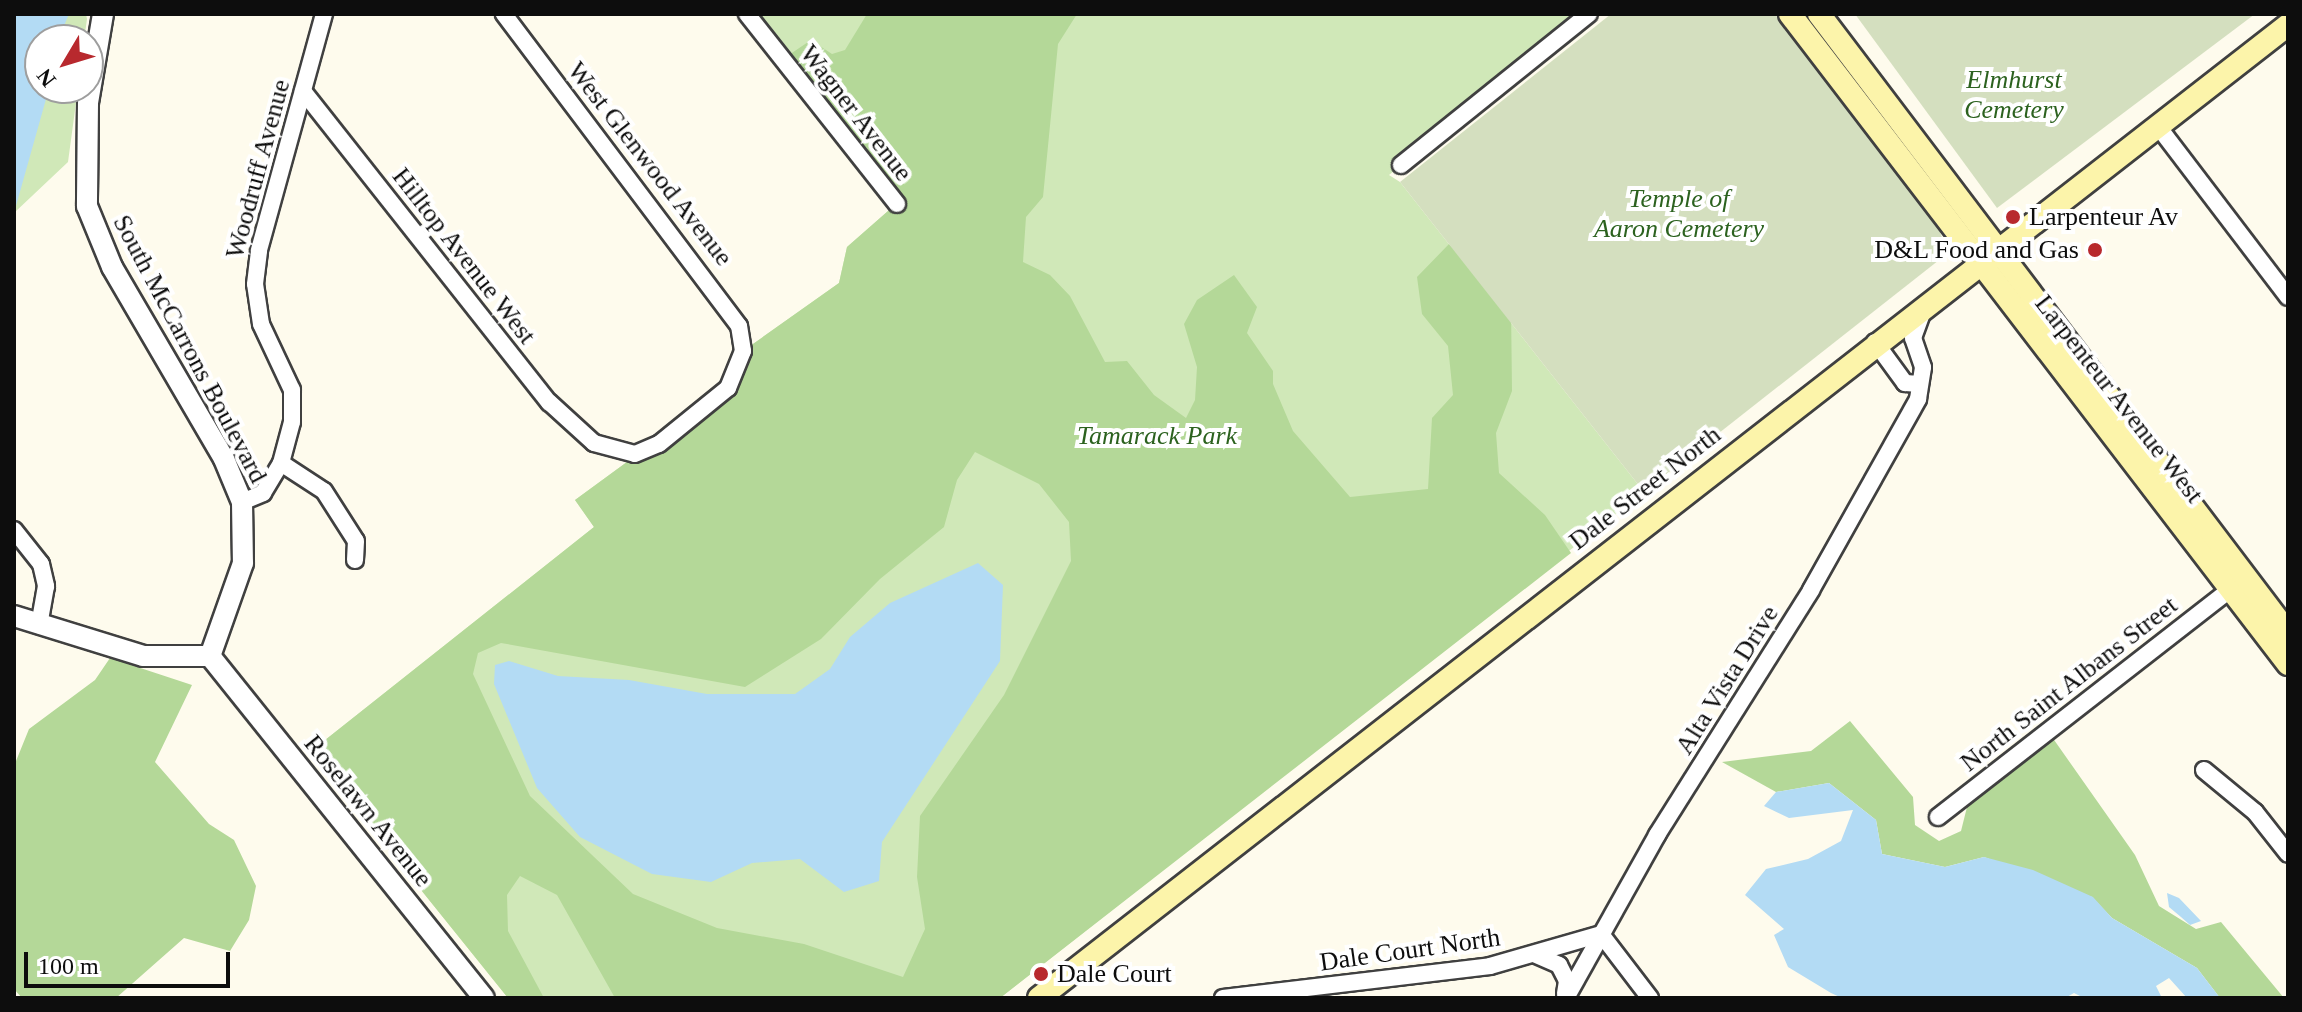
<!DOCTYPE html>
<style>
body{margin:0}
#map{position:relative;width:2302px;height:1012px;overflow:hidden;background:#fefbed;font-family:Georgia,serif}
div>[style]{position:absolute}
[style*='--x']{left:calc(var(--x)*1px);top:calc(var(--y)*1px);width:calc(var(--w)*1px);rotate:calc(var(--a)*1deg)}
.green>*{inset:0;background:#d0e8b8}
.forest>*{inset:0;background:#b4d898}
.cemetery>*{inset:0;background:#d4dfbf}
.water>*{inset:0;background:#b3dbf4}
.roads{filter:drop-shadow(2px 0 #404040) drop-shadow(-2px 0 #404040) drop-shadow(0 2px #404040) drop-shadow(0 -2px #404040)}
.minor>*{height:16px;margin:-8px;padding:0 8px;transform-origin:8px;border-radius:8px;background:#fff}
.tertiary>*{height:20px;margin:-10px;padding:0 10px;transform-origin:10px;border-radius:10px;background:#fff}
.secondary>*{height:22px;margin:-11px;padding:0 11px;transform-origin:11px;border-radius:11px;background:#fcf4aa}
.dots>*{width:22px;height:22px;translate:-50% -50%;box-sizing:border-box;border:4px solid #fff;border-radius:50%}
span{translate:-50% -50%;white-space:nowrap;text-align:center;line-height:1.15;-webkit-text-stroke:8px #fff;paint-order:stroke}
.park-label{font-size:26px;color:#2c621f;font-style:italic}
.street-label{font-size:26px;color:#0d0d0d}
.poi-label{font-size:26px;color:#0d0d0d}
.left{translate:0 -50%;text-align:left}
.right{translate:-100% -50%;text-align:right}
.frame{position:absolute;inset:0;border:16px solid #0d0d0d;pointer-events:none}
.north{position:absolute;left:24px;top:24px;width:80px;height:80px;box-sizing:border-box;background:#fff;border:2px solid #9e9e9e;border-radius:50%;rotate:232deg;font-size:22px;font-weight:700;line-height:32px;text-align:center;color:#0d0d0d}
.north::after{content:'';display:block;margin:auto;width:28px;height:36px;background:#b8292e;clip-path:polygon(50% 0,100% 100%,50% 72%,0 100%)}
.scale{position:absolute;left:24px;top:952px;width:206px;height:36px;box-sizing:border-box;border:4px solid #0d0d0d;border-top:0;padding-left:10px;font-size:24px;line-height:28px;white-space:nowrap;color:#0d0d0d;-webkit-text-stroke:6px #fff;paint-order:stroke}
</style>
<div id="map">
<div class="green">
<div style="clip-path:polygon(14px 14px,86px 14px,87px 19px,84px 40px,40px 40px,40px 88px,78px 88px,68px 162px,14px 213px)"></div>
<div style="clip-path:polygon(747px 14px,1583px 14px,1389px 175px,1400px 182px,1644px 492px,1000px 998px,508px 998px,310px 752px,594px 527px,575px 500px,728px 388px,743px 351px,839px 283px,847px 247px,896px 204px)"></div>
</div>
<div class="forest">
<div style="clip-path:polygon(evenodd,867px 14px,1077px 14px,1058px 44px,1043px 197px,1026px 217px,1023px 262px,1050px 275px,1070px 296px,1105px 362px,1127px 361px,1154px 395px,1186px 418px,1195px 400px,1197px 367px,1184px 324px,1197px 300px,1234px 275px,1257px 307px,1247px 333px,1273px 371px,1273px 384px,1293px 431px,1350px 497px,1428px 489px,1432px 418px,1453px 395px,1448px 346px,1422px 314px,1417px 277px,1449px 244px,1511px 306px,1512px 391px,1496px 433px,1499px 473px,1545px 515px,1571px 553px,1000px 998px,615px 998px,557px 895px,520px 876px,507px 895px,508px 931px,544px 998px,508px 998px,310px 752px,594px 527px,575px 500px,728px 388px,743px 351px,839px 283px,847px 247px,896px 204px,783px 59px,811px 40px,832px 54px,845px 50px,867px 14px,975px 452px,1039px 484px,1069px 522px,1071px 561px,1004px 695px,920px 816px,917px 877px,925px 929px,903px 977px,804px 944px,717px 928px,633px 894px,530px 796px,473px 674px,478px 653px,501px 643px,745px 687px,821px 639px,880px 579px,944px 527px,957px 480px,975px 452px)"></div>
<div style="clip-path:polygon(110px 658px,192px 685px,155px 762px,209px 824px,234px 840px,256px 886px,249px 920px,230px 951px,184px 938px,116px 998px,22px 998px,14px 989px,14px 766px,29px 729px,95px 680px)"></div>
<div style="clip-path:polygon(1850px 721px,1913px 797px,1915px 825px,1939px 841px,1961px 831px,1968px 803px,2052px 737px,2135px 855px,2159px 906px,2196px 929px,2221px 922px,2284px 998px,2220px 998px,2197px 968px,2112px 918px,2092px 897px,1984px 857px,1945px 867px,1882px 854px,1876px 820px,1829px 783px,1776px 792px,1722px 762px,1811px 751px)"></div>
</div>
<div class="cemetery">
<div style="clip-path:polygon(1611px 14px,1775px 14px,1938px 227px,1948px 253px,1644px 492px,1400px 182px)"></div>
<div style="clip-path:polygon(1855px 14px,2255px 14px,1997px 208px)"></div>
</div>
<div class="water">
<div style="clip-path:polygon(14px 14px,69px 14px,58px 40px,40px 40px,40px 88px,48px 92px,14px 213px)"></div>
<div style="clip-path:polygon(978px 563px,1003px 585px,1000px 661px,882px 842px,879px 881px,844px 892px,800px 859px,752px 863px,711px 882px,652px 874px,580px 837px,537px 788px,494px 684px,495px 665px,509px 661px,558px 676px,629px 680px,707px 694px,795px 694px,830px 669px,850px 637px,890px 603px)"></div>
<div style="clip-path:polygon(1829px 783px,1876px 820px,1882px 854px,1945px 867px,1984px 857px,2033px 870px,2093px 897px,2112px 918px,2197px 968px,2220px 998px,2187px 998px,2169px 978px,2156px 986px,2162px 998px,2084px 998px,2074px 993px,2065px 998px,1842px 998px,1831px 993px,1788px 967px,1774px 935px,1784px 929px,1745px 895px,1766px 869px,1808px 859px,1841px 841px,1853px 810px,1789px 818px,1764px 806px,1776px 792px)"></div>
<div style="clip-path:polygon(2167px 893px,2179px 898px,2201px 921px,2190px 925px,2181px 917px,2169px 907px)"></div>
</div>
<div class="roads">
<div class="minor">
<div style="--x:747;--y:14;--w:242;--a:51.7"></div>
<div style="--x:303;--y:91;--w:397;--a:51.7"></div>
<div style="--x:549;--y:402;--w:61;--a:42.3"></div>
<div style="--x:594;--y:443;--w:42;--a:15"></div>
<div style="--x:635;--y:454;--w:26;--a:-23"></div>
<div style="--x:659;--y:444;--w:89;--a:-39.1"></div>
<div style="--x:728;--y:388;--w:40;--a:-68"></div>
<div style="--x:743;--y:351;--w:25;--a:-99"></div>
<div style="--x:739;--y:326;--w:391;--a:-127"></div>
<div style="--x:2157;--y:125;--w:216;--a:52.7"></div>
<div style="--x:1401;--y:165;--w:241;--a:-38.8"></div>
<div style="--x:1875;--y:342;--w:51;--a:53.8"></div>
<div style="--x:1905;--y:383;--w:15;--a:4"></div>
<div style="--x:281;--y:463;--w:51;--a:33.1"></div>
<div style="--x:324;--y:491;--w:59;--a:57.4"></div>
<div style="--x:356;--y:541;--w:19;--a:93"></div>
<div style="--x:242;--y:502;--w:23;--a:-23"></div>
<div style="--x:263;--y:493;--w:35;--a:-59"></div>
<div style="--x:281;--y:463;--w:42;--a:-75"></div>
<div style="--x:292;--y:422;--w:32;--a:-90"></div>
<div style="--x:292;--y:390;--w:73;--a:-115.2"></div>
<div style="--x:261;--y:324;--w:40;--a:-98.5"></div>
<div style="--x:255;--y:284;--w:34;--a:-83"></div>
<div style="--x:259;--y:250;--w:245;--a:-74.6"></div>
<div style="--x:14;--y:530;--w:43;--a:51.5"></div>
<div style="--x:41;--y:564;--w:23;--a:77"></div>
<div style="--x:46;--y:586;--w:40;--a:100"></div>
<div style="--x:2204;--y:770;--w:66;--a:39.5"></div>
<div style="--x:2255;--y:812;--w:53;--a:51.8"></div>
<div style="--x:1938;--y:817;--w:371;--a:-37.9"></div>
<div style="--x:1536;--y:955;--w:25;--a:23"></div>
<div style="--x:1559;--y:965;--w:18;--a:63"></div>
<div style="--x:1567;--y:981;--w:13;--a:99"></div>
<div style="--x:1223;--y:998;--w:269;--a:-6.8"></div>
<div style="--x:1490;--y:966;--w:116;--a:-16.1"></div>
<div style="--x:1601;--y:934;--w:81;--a:52.6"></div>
<div style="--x:1566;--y:998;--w:187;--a:-60.8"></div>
<div style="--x:1657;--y:835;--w:289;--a:-57.8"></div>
<div style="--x:1811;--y:590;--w:219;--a:-60.7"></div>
<div style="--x:1918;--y:399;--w:32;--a:-81"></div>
<div style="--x:1923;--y:367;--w:31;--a:-109"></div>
<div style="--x:1913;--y:338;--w:32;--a:-70"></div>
</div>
<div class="tertiary">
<div style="--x:103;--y:14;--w:90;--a:99.6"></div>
<div style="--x:88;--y:103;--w:103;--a:90.6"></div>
<div style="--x:87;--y:206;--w:66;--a:67.7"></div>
<div style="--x:112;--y:267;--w:222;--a:59.7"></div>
<div style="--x:224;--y:459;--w:47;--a:67.3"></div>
<div style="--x:242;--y:502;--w:61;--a:89.1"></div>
<div style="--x:243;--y:563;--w:99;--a:109.5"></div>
<div style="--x:14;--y:616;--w:135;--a:17.2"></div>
<div style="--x:143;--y:656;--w:67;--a:0"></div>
<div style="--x:210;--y:656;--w:438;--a:51.3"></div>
</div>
<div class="secondary">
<div style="--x:1790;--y:14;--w:819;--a:52.54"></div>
<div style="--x:1819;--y:14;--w:777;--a:52.85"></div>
<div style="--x:1039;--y:998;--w:1583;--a:-37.92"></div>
</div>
</div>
<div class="dots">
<div style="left:2013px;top:217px;background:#b8292e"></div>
<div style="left:2095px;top:250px;background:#b8292e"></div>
<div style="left:1041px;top:974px;background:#b8292e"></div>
</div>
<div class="park-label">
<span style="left:2014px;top:95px">Elmhurst<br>Cemetery</span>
<span style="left:1679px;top:214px">Temple of<br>Aaron Cemetery</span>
<span style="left:1157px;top:436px">Tamarack Park</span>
</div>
<div class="street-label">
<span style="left:856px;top:113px;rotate:52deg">Wagner Avenue</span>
<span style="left:650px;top:164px;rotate:52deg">West Glenwood Avenue</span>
<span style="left:258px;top:169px;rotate:-75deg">Woodruff Avenue</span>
<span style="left:464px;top:256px;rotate:52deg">Hilltop Avenue West</span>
<span style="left:190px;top:349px;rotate:62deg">South McCarrons Boulevard</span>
<span style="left:2119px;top:399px;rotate:52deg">Larpenteur Avenue West</span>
<span style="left:1645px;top:488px;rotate:-38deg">Dale Street North</span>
<span style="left:1727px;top:680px;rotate:-58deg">Alta Vista Drive</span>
<span style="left:2069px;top:684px;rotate:-38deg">North Saint Albans Street</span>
<span style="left:368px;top:811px;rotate:51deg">Roselawn Avenue</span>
<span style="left:1410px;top:950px;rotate:-8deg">Dale Court North</span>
</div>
<div class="poi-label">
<span class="left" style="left:2029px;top:217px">Larpenteur Av</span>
<span class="right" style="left:2079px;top:250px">D&amp;L Food and Gas</span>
<span class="left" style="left:1057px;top:974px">Dale Court</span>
</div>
<div class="frame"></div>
<div class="north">N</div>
<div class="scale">100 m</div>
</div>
